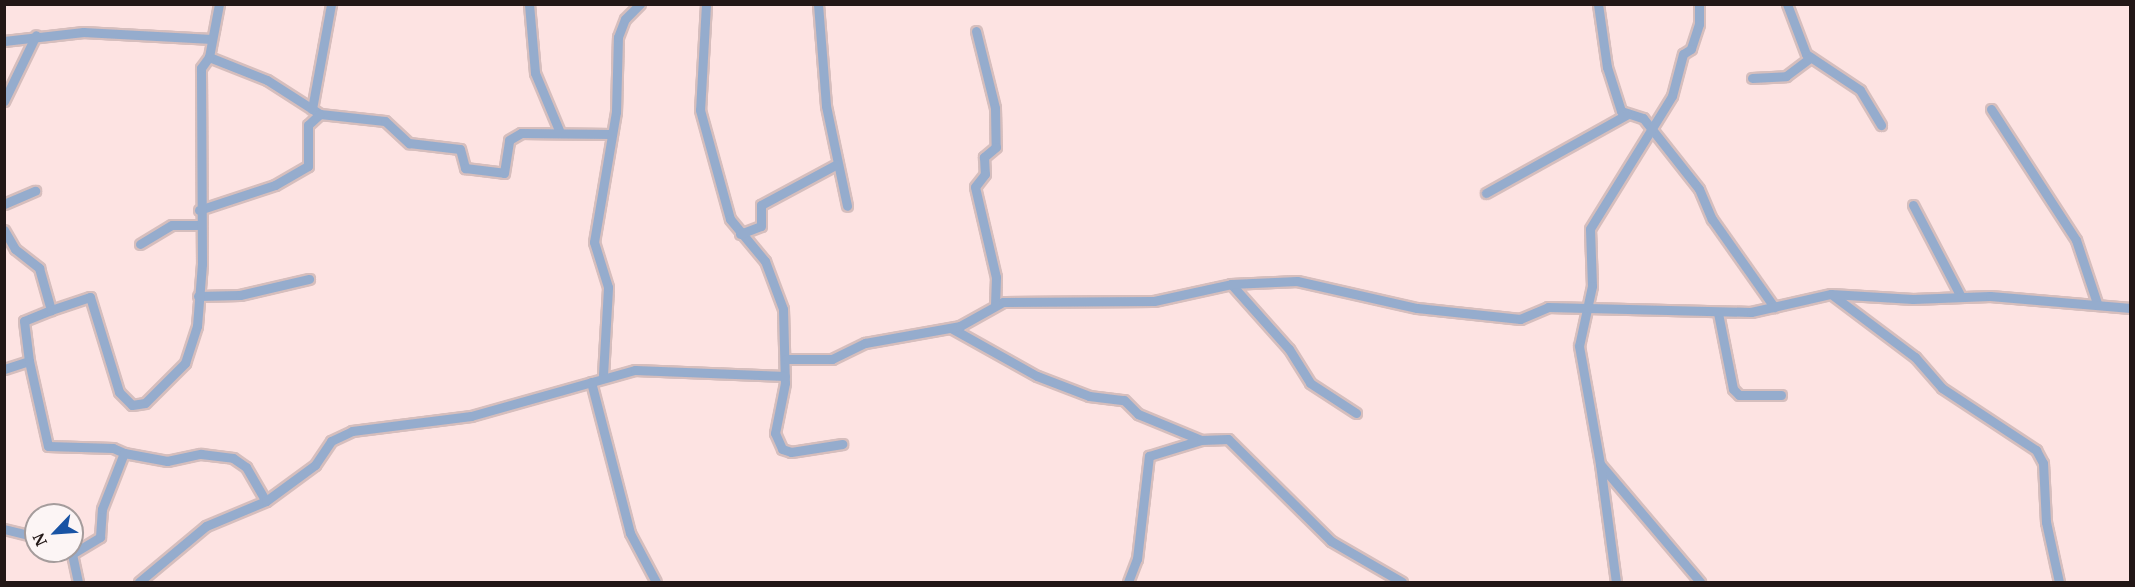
<!DOCTYPE html>
<style>
body{margin:0}
#map{position:relative;width:2135px;height:587px;overflow:hidden;background:#fde3e2;font-family:"PT Serif",serif}
div>[style]{position:absolute}
[style*='--x']{left:calc(var(--x)*1px);top:calc(var(--y)*1px);width:calc(var(--w)*1px);rotate:calc(var(--a)*1deg)}
.roads{filter:drop-shadow(2px 0 #d6bebd) drop-shadow(-2px 0 #d6bebd) drop-shadow(0 2px #d6bebd) drop-shadow(0 -2px #d6bebd)}
.minor>*{height:9px;margin:-4.5px;padding:0 4.5px;transform-origin:4.5px;border-radius:4.5px;background:#95accd}
span{translate:-50% -50%;white-space:nowrap;text-align:center;line-height:1.15;-webkit-text-stroke:6px #fcf5f5;paint-order:stroke}
.frame{position:absolute;inset:0;border:6px solid #221716;pointer-events:none}
.north{position:absolute;left:24px;top:503px;width:60px;height:60px;box-sizing:border-box;background:#fcf5f5;border:2px solid #a59c9c;border-radius:50%;rotate:245deg;font-size:16px;font-weight:700;line-height:24px;text-align:center;color:#221716}
.north::after{content:'';display:block;margin:auto;width:21px;height:27px;background:#1953a4;clip-path:polygon(50% 0,100% 100%,50% 72%,0 100%)}
</style>
<div id="map">
<div class="roads">
<div class="minor">
<div style="--x:529;--y:4;--w:69;--a:85"></div>
<div style="--x:535;--y:73;--w:62;--a:67.2"></div>
<div style="--x:706;--y:4;--w:106;--a:93.2"></div>
<div style="--x:700;--y:110;--w:113;--a:74.6"></div>
<div style="--x:730;--y:219;--w:55;--a:50.2"></div>
<div style="--x:765;--y:261;--w:51;--a:69.4"></div>
<div style="--x:783;--y:309;--w:74;--a:88.5"></div>
<div style="--x:785;--y:383;--w:51;--a:101.3"></div>
<div style="--x:775;--y:433;--w:17;--a:66"></div>
<div style="--x:782;--y:449;--w:9;--a:18"></div>
<div style="--x:791;--y:452;--w:52;--a:-8.9"></div>
<div style="--x:818;--y:4;--w:102;--a:85.5"></div>
<div style="--x:826;--y:106;--w:102;--a:78.1"></div>
<div style="--x:1598;--y:4;--w:64;--a:81.9"></div>
<div style="--x:1607;--y:67;--w:46;--a:72.3"></div>
<div style="--x:1621;--y:111;--w:23;--a:18"></div>
<div style="--x:1643;--y:118;--w:90;--a:51.7"></div>
<div style="--x:1699;--y:189;--w:33;--a:67"></div>
<div style="--x:1712;--y:219;--w:108;--a:54.8"></div>
<div style="--x:1699;--y:4;--w:20;--a:90"></div>
<div style="--x:1699;--y:24;--w:26;--a:108"></div>
<div style="--x:1691;--y:49;--w:9;--a:148"></div>
<div style="--x:1683;--y:54;--w:43;--a:104.7"></div>
<div style="--x:1672;--y:96;--w:156;--a:121.7"></div>
<div style="--x:1590;--y:229;--w:57;--a:88"></div>
<div style="--x:1592;--y:286;--w:61;--a:102.2"></div>
<div style="--x:1579;--y:346;--w:120;--a:79.9"></div>
<div style="--x:1600;--y:464;--w:155;--a:49.7"></div>
<div style="--x:1787;--y:4;--w:53;--a:69.2"></div>
<div style="--x:1806;--y:54;--w:65;--a:33.7"></div>
<div style="--x:1860;--y:90;--w:41;--a:59"></div>
<div style="--x:976;--y:31;--w:79;--a:76.1"></div>
<div style="--x:995;--y:108;--w:39;--a:89"></div>
<div style="--x:996;--y:147;--w:16;--a:140"></div>
<div style="--x:984;--y:157;--w:17;--a:87"></div>
<div style="--x:985;--y:174;--w:16;--a:128"></div>
<div style="--x:975;--y:187;--w:92;--a:76.9"></div>
<div style="--x:996;--y:277;--w:28;--a:92"></div>
<div style="--x:4;--y:41;--w:80;--a:-6.5"></div>
<div style="--x:83;--y:32;--w:129;--a:3.1"></div>
<div style="--x:209;--y:57;--w:62;--a:21.6"></div>
<div style="--x:267;--y:80;--w:63;--a:32.7"></div>
<div style="--x:320;--y:114;--w:65;--a:6.1"></div>
<div style="--x:385;--y:121;--w:33;--a:43"></div>
<div style="--x:409;--y:143;--w:51;--a:6.7"></div>
<div style="--x:460;--y:149;--w:20;--a:75"></div>
<div style="--x:465;--y:168;--w:39;--a:7"></div>
<div style="--x:504;--y:173;--w:33;--a:-81"></div>
<div style="--x:509;--y:140;--w:14;--a:-30"></div>
<div style="--x:521;--y:133;--w:91;--a:0.6"></div>
<div style="--x:1752;--y:78;--w:34;--a:-3"></div>
<div style="--x:1786;--y:76;--w:31;--a:-37"></div>
<div style="--x:4;--y:101;--w:73;--a:-64.1"></div>
<div style="--x:312;--y:109;--w:107;--a:-79.7"></div>
<div style="--x:1991;--y:109;--w:156;--a:57"></div>
<div style="--x:2076;--y:240;--w:66;--a:71.6"></div>
<div style="--x:1486;--y:193;--w:162;--a:-29.1"></div>
<div style="--x:4;--y:204;--w:34;--a:-23"></div>
<div style="--x:1913;--y:205;--w:102;--a:62.4"></div>
<div style="--x:199;--y:210;--w:80;--a:-18.2"></div>
<div style="--x:275;--y:185;--w:38;--a:-30"></div>
<div style="--x:308;--y:166;--w:41;--a:-90"></div>
<div style="--x:308;--y:125;--w:16;--a:-43"></div>
<div style="--x:4;--y:230;--w:22;--a:60"></div>
<div style="--x:15;--y:249;--w:31;--a:38"></div>
<div style="--x:39;--y:268;--w:44;--a:74.1"></div>
<div style="--x:51;--y:310;--w:29;--a:158"></div>
<div style="--x:24;--y:321;--w:40;--a:82.9"></div>
<div style="--x:29;--y:361;--w:26;--a:162"></div>
<div style="--x:740;--y:234;--w:22;--a:-21"></div>
<div style="--x:761;--y:226;--w:21;--a:-90"></div>
<div style="--x:761;--y:205;--w:86;--a:-28.3"></div>
<div style="--x:140;--y:244;--w:37;--a:-31"></div>
<div style="--x:172;--y:225;--w:26;--a:0"></div>
<div style="--x:1231;--y:284;--w:87;--a:48.3"></div>
<div style="--x:1289;--y:349;--w:40;--a:58"></div>
<div style="--x:1310;--y:383;--w:55;--a:33.1"></div>
<div style="--x:1831;--y:294;--w:105;--a:36.9"></div>
<div style="--x:1915;--y:357;--w:41;--a:48.9"></div>
<div style="--x:1942;--y:388;--w:113;--a:33.4"></div>
<div style="--x:2036;--y:450;--w:15;--a:62"></div>
<div style="--x:2043;--y:463;--w:59;--a:87.1"></div>
<div style="--x:2046;--y:522;--w:61;--a:77.8"></div>
<div style="--x:198;--y:296;--w:42;--a:-1.4"></div>
<div style="--x:240;--y:295;--w:71;--a:-13.1"></div>
<div style="--x:51;--y:310;--w:41;--a:-18.4"></div>
<div style="--x:90;--y:297;--w:99;--a:73"></div>
<div style="--x:119;--y:392;--w:18;--a:45"></div>
<div style="--x:132;--y:405;--w:13;--a:-9"></div>
<div style="--x:145;--y:403;--w:57;--a:-45"></div>
<div style="--x:185;--y:363;--w:39;--a:-72"></div>
<div style="--x:197;--y:326;--w:62;--a:-85.4"></div>
<div style="--x:202;--y:264;--w:196;--a:-90.3"></div>
<div style="--x:201;--y:68;--w:14;--a:-54"></div>
<div style="--x:209;--y:57;--w:54;--a:-79.3"></div>
<div style="--x:1718;--y:313;--w:77;--a:78.8"></div>
<div style="--x:1733;--y:389;--w:8;--a:45"></div>
<div style="--x:1739;--y:395;--w:42;--a:0"></div>
<div style="--x:951;--y:328;--w:98;--a:29.2"></div>
<div style="--x:1037;--y:376;--w:56;--a:21"></div>
<div style="--x:1089;--y:396;--w:35;--a:7"></div>
<div style="--x:1124;--y:400;--w:20;--a:45"></div>
<div style="--x:1138;--y:414;--w:68;--a:22.4"></div>
<div style="--x:786;--y:359;--w:46;--a:0"></div>
<div style="--x:832;--y:359;--w:37;--a:-26"></div>
<div style="--x:865;--y:343;--w:97;--a:-10.1"></div>
<div style="--x:960;--y:326;--w:49;--a:-29.2"></div>
<div style="--x:1003;--y:302;--w:151;--a:-0.4"></div>
<div style="--x:1154;--y:301;--w:79;--a:-12.4"></div>
<div style="--x:1231;--y:284;--w:66;--a:-2.6"></div>
<div style="--x:1297;--y:281;--w:123;--a:12.7"></div>
<div style="--x:1417;--y:308;--w:104;--a:6.1"></div>
<div style="--x:1520;--y:319;--w:30;--a:-23"></div>
<div style="--x:1548;--y:307;--w:203;--a:1.4"></div>
<div style="--x:1751;--y:312;--w:82;--a:-12.7"></div>
<div style="--x:1831;--y:294;--w:82;--a:3.5"></div>
<div style="--x:1913;--y:299;--w:77;--a:-2.2"></div>
<div style="--x:1990;--y:296;--w:141;--a:4.9"></div>
<div style="--x:29;--y:361;--w:87;--a:77.4"></div>
<div style="--x:48;--y:446;--w:65;--a:1.8"></div>
<div style="--x:113;--y:448;--w:12;--a:24"></div>
<div style="--x:603;--y:375;--w:88;--a:-86.7"></div>
<div style="--x:608;--y:287;--w:47;--a:-107.3"></div>
<div style="--x:594;--y:242;--w:132;--a:-80.4"></div>
<div style="--x:616;--y:112;--w:75;--a:-88.5"></div>
<div style="--x:618;--y:37;--w:19;--a:-69"></div>
<div style="--x:625;--y:19;--w:21;--a:-45"></div>
<div style="--x:591;--y:382;--w:156;--a:75.5"></div>
<div style="--x:630;--y:533;--w:55;--a:62"></div>
<div style="--x:1600;--y:464;--w:119;--a:82.3"></div>
<div style="--x:4;--y:529;--w:33;--a:14"></div>
<div style="--x:58;--y:551;--w:14;--a:12"></div>
<div style="--x:72;--y:554;--w:33;--a:-31"></div>
<div style="--x:100;--y:537;--w:28;--a:-86"></div>
<div style="--x:102;--y:509;--w:60;--a:-68.6"></div>
<div style="--x:124;--y:453;--w:44;--a:10.5"></div>
<div style="--x:167;--y:461;--w:35;--a:-12"></div>
<div style="--x:201;--y:454;--w:32;--a:7"></div>
<div style="--x:233;--y:458;--w:16;--a:35"></div>
<div style="--x:246;--y:467;--w:39;--a:60"></div>
<div style="--x:72;--y:554;--w:29;--a:78"></div>
<div style="--x:139;--y:582;--w:87;--a:-39.9"></div>
<div style="--x:206;--y:526;--w:65;--a:-22.6"></div>
<div style="--x:266;--y:501;--w:61;--a:-36.3"></div>
<div style="--x:315;--y:465;--w:29;--a:-56"></div>
<div style="--x:331;--y:441;--w:23;--a:-25"></div>
<div style="--x:352;--y:431;--w:120;--a:-7.2"></div>
<div style="--x:471;--y:416;--w:170;--a:-15.7"></div>
<div style="--x:635;--y:370;--w:150;--a:2.3"></div>
<div style="--x:1128;--y:582;--w:25;--a:-69"></div>
<div style="--x:1137;--y:559;--w:104;--a:-83.4"></div>
<div style="--x:1149;--y:456;--w:54;--a:-17.1"></div>
<div style="--x:1201;--y:440;--w:27;--a:-2"></div>
<div style="--x:1228;--y:439;--w:145;--a:44.7"></div>
<div style="--x:1331;--y:541;--w:82;--a:30"></div>
</div>
</div>
<div class="frame"></div>
<div class="north">N</div>
</div>
